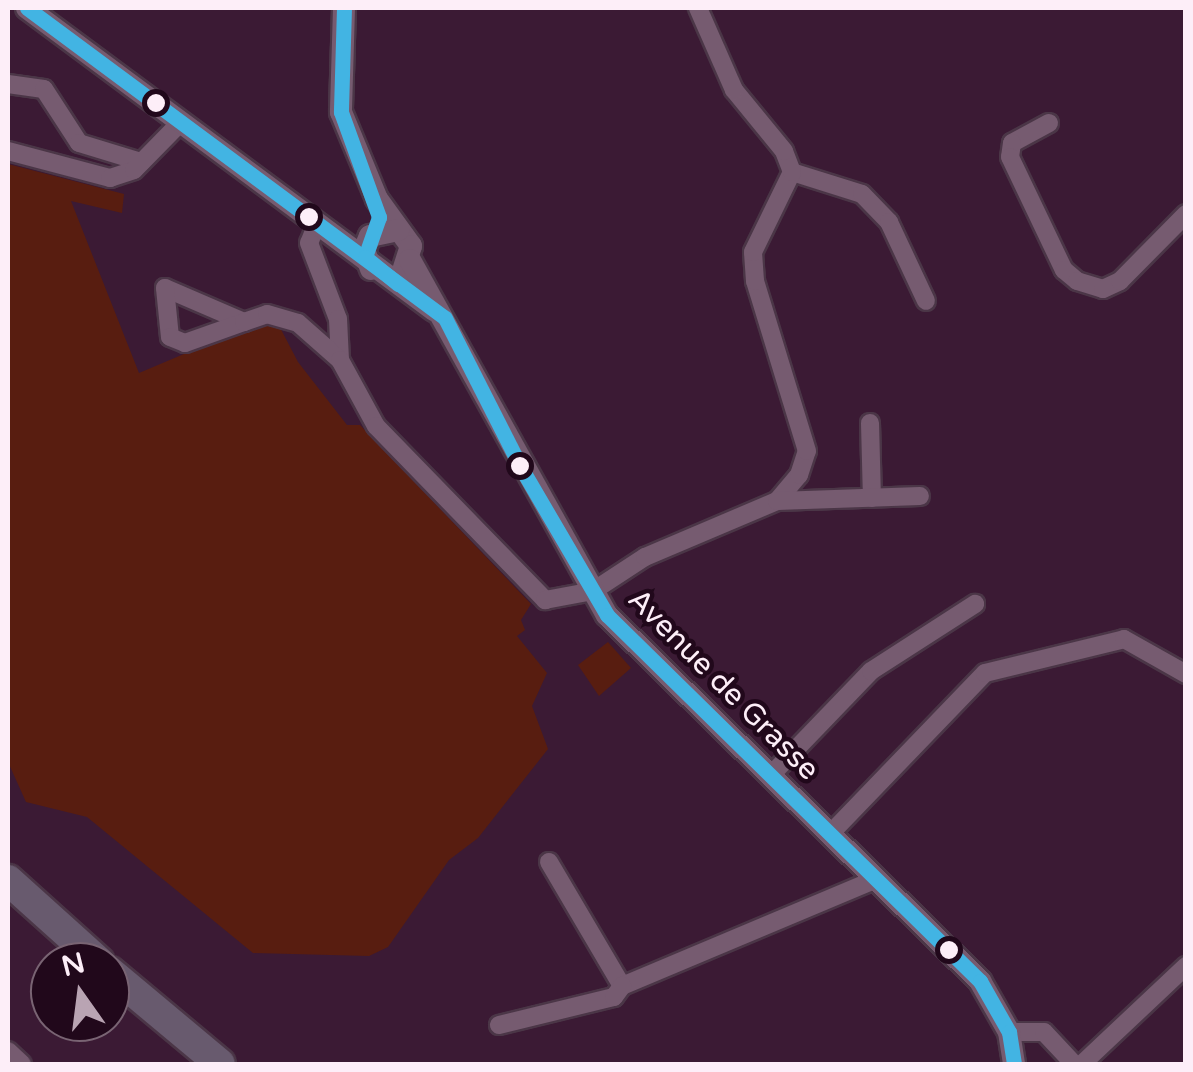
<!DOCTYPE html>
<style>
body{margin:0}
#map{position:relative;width:1193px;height:1072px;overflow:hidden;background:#3b1a34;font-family:"Varela Round",sans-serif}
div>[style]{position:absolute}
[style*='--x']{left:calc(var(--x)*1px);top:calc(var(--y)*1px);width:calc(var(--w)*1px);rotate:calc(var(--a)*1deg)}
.green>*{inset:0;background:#581d10}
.roads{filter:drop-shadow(2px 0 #4b3647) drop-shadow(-2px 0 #4b3647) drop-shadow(0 2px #4b3647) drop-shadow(0 -2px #4b3647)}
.minor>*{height:18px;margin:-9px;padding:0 9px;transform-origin:9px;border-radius:9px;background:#765b70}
.tertiary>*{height:22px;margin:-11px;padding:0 11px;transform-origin:11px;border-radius:11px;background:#765b70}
.trunk>*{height:30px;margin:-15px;padding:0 15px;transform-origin:15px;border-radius:15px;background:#685a6e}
.bus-1>*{height:15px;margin:-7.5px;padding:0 7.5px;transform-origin:7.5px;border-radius:7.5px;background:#42b4e3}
.dots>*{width:28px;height:28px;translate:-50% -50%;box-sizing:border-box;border:5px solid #21081b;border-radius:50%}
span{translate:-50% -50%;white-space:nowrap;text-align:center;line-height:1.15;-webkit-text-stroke:9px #21081b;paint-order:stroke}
.street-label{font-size:30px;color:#fdeef8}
.frame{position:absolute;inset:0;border:10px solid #fdeef8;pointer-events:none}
.north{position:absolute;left:30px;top:942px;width:100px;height:100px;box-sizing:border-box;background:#21081b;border:2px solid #796473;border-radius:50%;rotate:346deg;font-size:28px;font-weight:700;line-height:40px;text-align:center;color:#fdeef8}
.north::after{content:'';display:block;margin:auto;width:35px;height:45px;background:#b9a4b3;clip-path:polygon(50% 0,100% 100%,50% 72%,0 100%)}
</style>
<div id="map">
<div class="green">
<div style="clip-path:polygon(8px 164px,124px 194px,122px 213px,71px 201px,139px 373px,274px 316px,298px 362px,347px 425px,360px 425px,531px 604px,521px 620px,525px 630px,517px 636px,547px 673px,532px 706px,548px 749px,478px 838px,449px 860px,388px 947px,369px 956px,253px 953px,87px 817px,26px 802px,8px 762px)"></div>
<div style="clip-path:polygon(608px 642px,631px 668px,599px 696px,578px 665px)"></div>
</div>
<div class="roads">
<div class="minor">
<div style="--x:8;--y:84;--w:36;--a:8"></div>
<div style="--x:44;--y:89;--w:64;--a:57.1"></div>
<div style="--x:79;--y:143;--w:65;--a:17"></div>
<div style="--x:1049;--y:123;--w:42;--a:151.6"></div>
<div style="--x:1012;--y:143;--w:14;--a:98"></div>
<div style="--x:1010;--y:157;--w:125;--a:64.5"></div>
<div style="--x:1064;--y:270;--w:17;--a:40"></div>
<div style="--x:1077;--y:281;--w:27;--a:17"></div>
<div style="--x:1103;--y:289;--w:19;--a:-25"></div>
<div style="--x:1120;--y:281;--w:94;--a:-45.4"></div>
<div style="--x:8;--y:151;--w:106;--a:14.8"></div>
<div style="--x:110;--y:178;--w:25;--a:-18"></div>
<div style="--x:134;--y:170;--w:67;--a:-45.6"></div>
<div style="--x:792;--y:172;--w:73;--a:17.4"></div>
<div style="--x:862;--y:194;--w:39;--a:46"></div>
<div style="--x:889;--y:222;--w:87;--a:64.9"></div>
<div style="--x:316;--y:226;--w:18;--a:112"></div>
<div style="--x:309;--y:243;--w:81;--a:69.1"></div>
<div style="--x:338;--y:319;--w:41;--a:87.2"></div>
<div style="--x:244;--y:322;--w:86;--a:-156.7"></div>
<div style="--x:165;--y:288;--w:49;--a:84.2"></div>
<div style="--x:170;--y:337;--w:16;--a:22"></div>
<div style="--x:185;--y:343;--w:63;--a:-19.6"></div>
<div style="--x:244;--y:322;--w:24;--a:-19"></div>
<div style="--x:267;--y:314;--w:32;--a:16"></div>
<div style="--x:298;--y:323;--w:56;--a:41.4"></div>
<div style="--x:340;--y:360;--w:75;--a:61.4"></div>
<div style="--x:376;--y:426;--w:243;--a:45.8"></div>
<div style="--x:545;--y:600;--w:49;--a:-10.6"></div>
<div style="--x:593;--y:591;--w:62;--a:-33.2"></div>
<div style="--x:645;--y:557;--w:143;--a:-23"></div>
<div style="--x:777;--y:501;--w:34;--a:-50"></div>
<div style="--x:799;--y:475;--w:25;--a:-72"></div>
<div style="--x:807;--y:451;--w:178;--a:-107"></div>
<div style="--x:755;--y:281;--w:29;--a:-94"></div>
<div style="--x:753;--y:252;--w:89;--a:-64"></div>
<div style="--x:792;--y:172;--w:22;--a:-111"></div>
<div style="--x:784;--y:151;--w:79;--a:-129.3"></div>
<div style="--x:734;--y:90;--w:90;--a:-113.7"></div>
<div style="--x:870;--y:423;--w:75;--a:88.5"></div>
<div style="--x:777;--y:501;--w:143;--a:-2"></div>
<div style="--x:771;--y:775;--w:144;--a:-46.1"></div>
<div style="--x:871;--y:671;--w:124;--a:-32.8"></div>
<div style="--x:831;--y:833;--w:222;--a:-46.1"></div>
<div style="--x:985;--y:673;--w:143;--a:-13.7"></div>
<div style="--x:1124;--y:639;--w:71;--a:29.4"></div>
<div style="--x:549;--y:862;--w:144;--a:59.5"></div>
<div style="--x:622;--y:986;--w:277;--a:-22.8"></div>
<div style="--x:499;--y:1025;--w:118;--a:-13.7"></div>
<div style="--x:614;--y:997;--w:14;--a:-54"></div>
<div style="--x:1009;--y:1032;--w:35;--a:0"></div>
<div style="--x:1044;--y:1032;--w:44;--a:46.8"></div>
<div style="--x:8;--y:1051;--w:19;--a:43"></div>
<div style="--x:1082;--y:1064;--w:143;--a:-43.3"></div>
</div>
<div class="tertiary">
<div style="--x:27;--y:8;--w:507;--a:36.58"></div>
<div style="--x:344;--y:8;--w:104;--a:91.7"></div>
<div style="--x:341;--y:112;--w:94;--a:67.5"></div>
<div style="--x:377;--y:199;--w:58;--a:54.1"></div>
<div style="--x:411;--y:246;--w:25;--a:108"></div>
<div style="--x:410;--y:260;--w:406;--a:61"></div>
<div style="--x:607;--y:615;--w:523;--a:44.46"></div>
<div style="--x:980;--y:981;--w:59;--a:60.4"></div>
<div style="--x:1009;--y:1032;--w:32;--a:81"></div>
<div style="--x:371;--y:269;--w:20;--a:-110"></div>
<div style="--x:364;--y:250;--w:15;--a:-67"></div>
<div style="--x:370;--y:236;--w:29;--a:-12"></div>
</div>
<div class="trunk">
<div style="--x:8;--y:880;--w:122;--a:42"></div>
<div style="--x:110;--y:972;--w:143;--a:39.9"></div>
</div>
</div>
<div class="bus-1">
<div style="--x:27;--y:8;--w:520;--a:36.56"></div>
<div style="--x:445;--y:318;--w:166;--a:63.1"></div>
<div style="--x:520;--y:466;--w:173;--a:59.7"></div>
<div style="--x:607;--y:615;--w:523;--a:44.46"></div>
<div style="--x:980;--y:981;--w:59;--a:60.4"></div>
<div style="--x:1009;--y:1032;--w:32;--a:81"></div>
<div style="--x:344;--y:8;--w:104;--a:91.7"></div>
<div style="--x:341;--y:112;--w:112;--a:70.1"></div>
<div style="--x:379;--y:217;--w:42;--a:109.3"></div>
<div style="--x:365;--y:257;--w:43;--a:39.3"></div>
</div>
<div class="dots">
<div style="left:156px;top:103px;background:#fdeef8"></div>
<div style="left:309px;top:217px;background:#fdeef8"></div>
<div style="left:520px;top:466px;background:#fdeef8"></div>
<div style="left:949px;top:950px;background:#fdeef8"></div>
</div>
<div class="street-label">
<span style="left:723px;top:685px;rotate:45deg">Avenue de Grasse</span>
</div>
<div class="frame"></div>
<div class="north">N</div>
</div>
